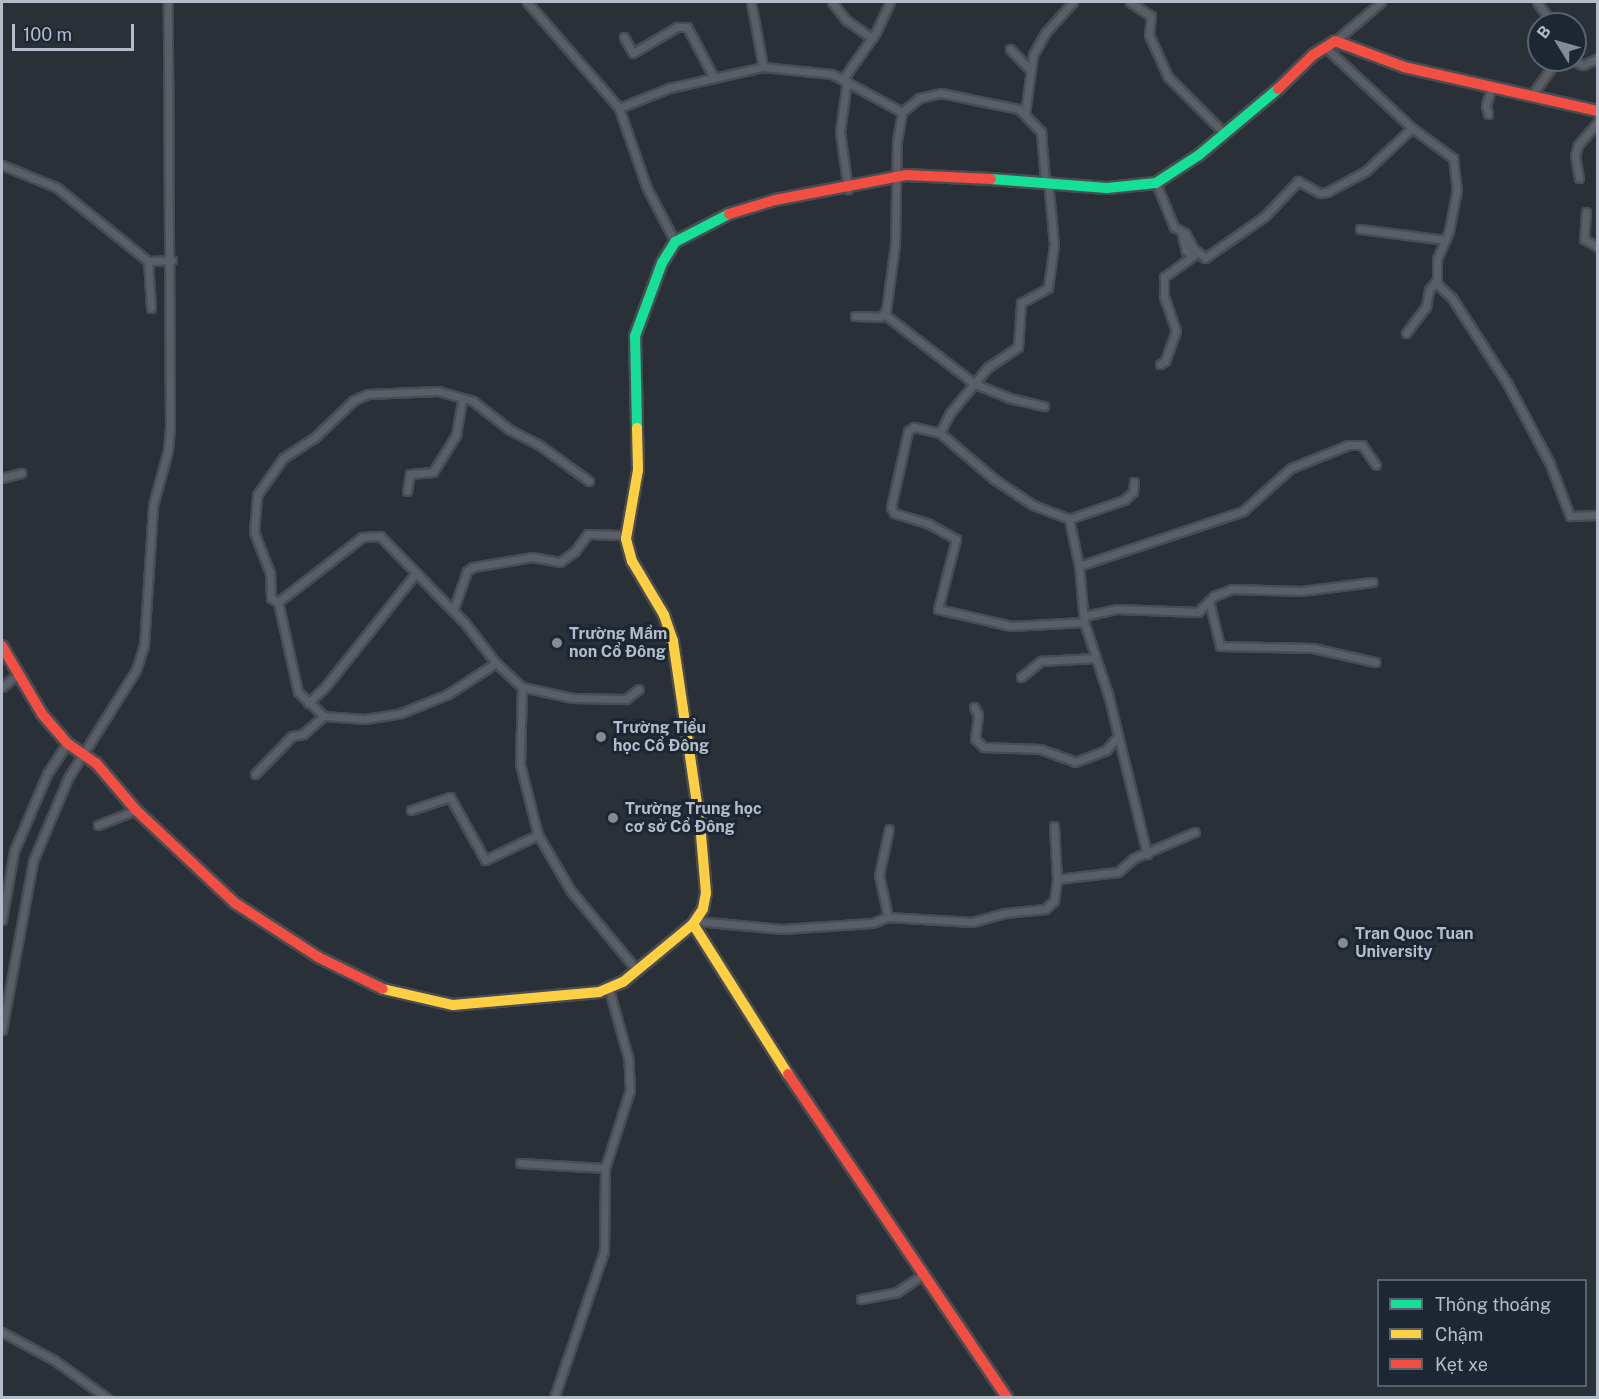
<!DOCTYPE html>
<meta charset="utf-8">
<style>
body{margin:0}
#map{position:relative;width:1599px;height:1399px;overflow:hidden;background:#2a3038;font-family:"Public Sans",sans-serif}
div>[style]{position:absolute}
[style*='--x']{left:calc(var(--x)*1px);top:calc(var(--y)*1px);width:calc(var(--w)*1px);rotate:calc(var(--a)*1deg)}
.roads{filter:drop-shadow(2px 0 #484c53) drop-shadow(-2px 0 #484c53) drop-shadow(0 2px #484c53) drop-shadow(0 -2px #484c53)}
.street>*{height:7px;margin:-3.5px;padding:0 3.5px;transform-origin:3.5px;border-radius:3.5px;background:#5a5e66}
.fast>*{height:10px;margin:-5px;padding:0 5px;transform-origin:5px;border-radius:5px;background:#16e098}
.slow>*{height:10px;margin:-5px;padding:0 5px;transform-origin:5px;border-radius:5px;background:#ffcf43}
.jam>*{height:10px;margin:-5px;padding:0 5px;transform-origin:5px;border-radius:5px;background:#f24e42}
.dots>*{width:16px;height:16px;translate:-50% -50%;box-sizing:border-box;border:3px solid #1d2633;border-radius:50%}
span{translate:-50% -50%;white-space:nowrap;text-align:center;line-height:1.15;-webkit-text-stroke:6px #1d2633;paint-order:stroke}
.poi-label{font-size:16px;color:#b4bcc9;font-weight:700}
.left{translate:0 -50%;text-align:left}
.frame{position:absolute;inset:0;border:3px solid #b4bcc9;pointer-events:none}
.legend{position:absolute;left:1377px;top:1279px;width:210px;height:108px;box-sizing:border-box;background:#1d2633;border:2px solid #59626f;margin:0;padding:8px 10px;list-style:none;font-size:18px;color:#b4bcc9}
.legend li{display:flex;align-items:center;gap:12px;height:30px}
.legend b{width:30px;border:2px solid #59626f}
.north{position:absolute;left:1527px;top:12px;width:60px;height:60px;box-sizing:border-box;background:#1d2633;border:2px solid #59626f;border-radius:50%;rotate:307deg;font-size:16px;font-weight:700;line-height:24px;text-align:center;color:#b4bcc9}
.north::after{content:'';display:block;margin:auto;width:21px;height:27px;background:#848b96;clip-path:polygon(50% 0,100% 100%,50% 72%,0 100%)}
.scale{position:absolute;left:12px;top:24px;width:122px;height:27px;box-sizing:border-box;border:3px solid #b4bcc9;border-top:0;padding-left:8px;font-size:18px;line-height:21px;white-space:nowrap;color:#b4bcc9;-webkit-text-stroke:4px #1d2633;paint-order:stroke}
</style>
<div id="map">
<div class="roads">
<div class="street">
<div style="--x:527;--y:2;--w:140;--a:49"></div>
<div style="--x:619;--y:108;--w:83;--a:70.9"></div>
<div style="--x:646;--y:186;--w:63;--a:62.6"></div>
<div style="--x:751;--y:2;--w:66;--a:79.5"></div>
<div style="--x:832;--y:2;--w:23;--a:52"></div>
<div style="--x:846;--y:20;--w:32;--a:35"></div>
<div style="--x:1130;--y:2;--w:25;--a:34"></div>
<div style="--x:1151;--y:16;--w:19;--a:96"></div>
<div style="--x:1149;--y:35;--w:46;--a:65.7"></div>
<div style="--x:1168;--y:77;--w:79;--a:45"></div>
<div style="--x:1537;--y:2;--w:27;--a:54"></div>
<div style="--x:624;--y:37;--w:18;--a:61"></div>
<div style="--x:633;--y:53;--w:51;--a:-30.6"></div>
<div style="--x:677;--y:27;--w:10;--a:0"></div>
<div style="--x:687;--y:27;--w:55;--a:62"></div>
<div style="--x:1334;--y:42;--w:62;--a:-40.4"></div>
<div style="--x:1325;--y:47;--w:119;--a:43"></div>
<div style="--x:1412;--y:128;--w:51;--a:36.2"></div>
<div style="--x:1453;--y:158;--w:31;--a:83"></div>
<div style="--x:1457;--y:189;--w:43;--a:100.8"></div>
<div style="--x:1449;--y:231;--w:30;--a:113"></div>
<div style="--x:1437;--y:259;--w:25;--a:90"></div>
<div style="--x:1437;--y:284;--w:21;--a:43"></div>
<div style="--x:1452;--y:298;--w:101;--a:57.1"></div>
<div style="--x:1507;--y:383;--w:92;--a:62"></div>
<div style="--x:1550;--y:464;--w:56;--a:69"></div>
<div style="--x:1570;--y:516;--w:28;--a:-2"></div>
<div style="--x:1010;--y:49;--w:29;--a:46"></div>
<div style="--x:1571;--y:60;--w:13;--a:23"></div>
<div style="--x:1583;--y:65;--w:17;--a:-25"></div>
<div style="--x:843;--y:79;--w:57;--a:-54.9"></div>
<div style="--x:876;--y:32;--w:33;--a:-65"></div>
<div style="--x:847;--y:80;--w:52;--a:97.7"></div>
<div style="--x:840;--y:132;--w:58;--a:82"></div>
<div style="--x:1531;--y:96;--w:44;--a:-54.2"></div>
<div style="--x:619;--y:108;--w:54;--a:-21.8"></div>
<div style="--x:669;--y:88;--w:96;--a:-12.6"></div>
<div style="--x:763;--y:67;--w:69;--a:5.8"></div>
<div style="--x:832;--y:74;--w:80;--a:28.5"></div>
<div style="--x:1025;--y:114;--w:60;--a:-82.3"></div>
<div style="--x:1033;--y:55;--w:26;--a:-61"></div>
<div style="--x:1046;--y:32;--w:40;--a:-48"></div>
<div style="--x:1488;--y:114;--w:9;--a:-103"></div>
<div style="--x:1486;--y:105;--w:21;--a:-73"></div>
<div style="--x:2;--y:165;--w:58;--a:22.2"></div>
<div style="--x:56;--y:187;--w:118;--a:38.8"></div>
<div style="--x:148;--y:261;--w:24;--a:-2"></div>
<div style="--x:1579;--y:178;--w:22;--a:-100"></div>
<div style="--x:1575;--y:156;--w:11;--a:-75"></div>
<div style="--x:1578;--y:145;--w:30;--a:-49"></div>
<div style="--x:1048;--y:181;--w:64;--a:84.6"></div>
<div style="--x:1054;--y:245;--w:43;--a:97.9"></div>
<div style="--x:1048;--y:288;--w:31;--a:151"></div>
<div style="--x:1021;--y:303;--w:44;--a:93.9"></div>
<div style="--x:1018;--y:347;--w:36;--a:146"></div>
<div style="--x:988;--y:367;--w:60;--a:129.6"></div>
<div style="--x:950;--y:413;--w:22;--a:117"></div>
<div style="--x:940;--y:433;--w:71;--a:40.4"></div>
<div style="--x:994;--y:479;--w:47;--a:33.7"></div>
<div style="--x:1033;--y:505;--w:39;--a:21"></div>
<div style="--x:1069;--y:519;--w:58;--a:-19.1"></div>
<div style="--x:1124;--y:500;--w:12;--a:-42"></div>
<div style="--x:1133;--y:492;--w:10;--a:-84"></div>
<div style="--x:1156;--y:183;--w:48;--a:67.8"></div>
<div style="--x:1174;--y:227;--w:13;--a:29"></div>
<div style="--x:1185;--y:233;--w:18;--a:61"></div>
<div style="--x:1194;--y:249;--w:14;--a:39"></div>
<div style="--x:1205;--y:258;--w:73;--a:-35"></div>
<div style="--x:1265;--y:216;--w:48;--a:-46.7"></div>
<div style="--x:1298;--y:181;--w:25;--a:29"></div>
<div style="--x:1320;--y:193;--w:7;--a:-8"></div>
<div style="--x:1327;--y:192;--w:44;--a:-28.3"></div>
<div style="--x:1366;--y:171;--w:63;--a:-43.1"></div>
<div style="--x:1586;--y:212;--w:27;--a:94"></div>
<div style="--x:1584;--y:239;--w:16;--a:30"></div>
<div style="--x:1360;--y:229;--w:86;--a:7.4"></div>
<div style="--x:148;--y:261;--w:47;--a:86.3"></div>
<div style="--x:884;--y:314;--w:115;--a:37.6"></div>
<div style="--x:975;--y:384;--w:37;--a:22"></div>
<div style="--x:1009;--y:398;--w:36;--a:13"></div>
<div style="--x:855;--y:316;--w:25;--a:2"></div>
<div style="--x:880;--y:317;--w:8;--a:-45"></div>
<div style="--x:886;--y:311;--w:68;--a:-82.3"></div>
<div style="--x:895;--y:244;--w:103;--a:-88.9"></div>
<div style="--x:897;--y:141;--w:29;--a:-80"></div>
<div style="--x:902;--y:112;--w:22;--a:-39"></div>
<div style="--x:919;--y:98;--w:23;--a:-13"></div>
<div style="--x:941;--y:93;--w:80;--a:11.6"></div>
<div style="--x:1019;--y:109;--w:32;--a:46"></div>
<div style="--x:1041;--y:132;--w:49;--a:85.3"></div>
<div style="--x:1406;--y:333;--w:34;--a:-53"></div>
<div style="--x:1426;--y:306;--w:16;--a:-79"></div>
<div style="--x:1429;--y:290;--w:11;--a:-52"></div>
<div style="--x:1160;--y:364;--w:6;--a:-31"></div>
<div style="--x:1165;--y:361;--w:32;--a:-70"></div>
<div style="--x:1176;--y:331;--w:37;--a:-109"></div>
<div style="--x:1164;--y:296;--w:19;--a:-90"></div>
<div style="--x:1164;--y:277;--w:36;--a:-36"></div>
<div style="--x:1193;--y:256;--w:9;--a:-144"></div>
<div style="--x:1186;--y:251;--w:16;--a:-104"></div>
<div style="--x:940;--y:433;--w:27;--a:-167"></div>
<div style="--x:914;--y:427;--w:7;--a:146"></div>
<div style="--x:908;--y:431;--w:78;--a:102.6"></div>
<div style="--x:891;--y:507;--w:7;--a:63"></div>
<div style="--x:894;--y:513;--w:37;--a:17"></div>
<div style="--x:929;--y:524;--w:31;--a:29"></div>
<div style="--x:956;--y:539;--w:72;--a:104.4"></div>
<div style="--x:938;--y:609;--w:75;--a:13.1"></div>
<div style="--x:1011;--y:626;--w:73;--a:-3.1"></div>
<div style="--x:2;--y:478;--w:20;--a:-15"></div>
<div style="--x:407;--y:491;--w:17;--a:-80"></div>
<div style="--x:410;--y:474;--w:23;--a:-5"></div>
<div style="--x:433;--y:472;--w:44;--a:-58.1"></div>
<div style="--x:456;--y:435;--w:36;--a:-80"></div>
<div style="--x:1069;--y:519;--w:48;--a:78"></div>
<div style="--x:1079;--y:566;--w:56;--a:84.9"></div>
<div style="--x:1084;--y:622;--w:76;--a:71.6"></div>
<div style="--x:1108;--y:694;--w:165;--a:76.3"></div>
<div style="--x:1079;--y:566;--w:173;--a:-18.5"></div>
<div style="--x:1243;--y:511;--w:64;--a:-41.9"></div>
<div style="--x:1291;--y:468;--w:61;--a:-22"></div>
<div style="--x:1348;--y:445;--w:14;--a:0"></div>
<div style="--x:1362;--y:445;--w:24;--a:55"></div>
<div style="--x:1209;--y:601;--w:46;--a:76.3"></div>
<div style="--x:1220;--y:646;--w:93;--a:1.2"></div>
<div style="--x:1313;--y:648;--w:64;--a:12.7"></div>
<div style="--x:278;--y:602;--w:8;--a:-150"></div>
<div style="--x:271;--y:598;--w:25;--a:-92"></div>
<div style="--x:270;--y:573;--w:44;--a:-111.3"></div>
<div style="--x:254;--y:532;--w:37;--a:-85"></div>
<div style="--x:257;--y:495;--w:45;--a:-54.9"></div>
<div style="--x:283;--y:458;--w:37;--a:-33"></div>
<div style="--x:314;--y:438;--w:55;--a:-43.5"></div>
<div style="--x:354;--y:400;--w:15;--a:-23"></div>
<div style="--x:368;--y:394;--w:70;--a:-2.5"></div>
<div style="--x:438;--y:391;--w:36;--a:16"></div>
<div style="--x:473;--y:401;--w:47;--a:38.1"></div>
<div style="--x:510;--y:430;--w:31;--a:27"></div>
<div style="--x:538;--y:444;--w:63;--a:36"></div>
<div style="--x:278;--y:602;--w:92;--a:77.5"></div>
<div style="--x:298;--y:692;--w:35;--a:43"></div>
<div style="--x:324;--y:716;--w:41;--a:4.2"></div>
<div style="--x:365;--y:719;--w:36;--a:-9"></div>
<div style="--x:401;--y:713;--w:51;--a:-22"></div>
<div style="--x:448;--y:694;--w:57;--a:-32.9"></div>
<div style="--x:496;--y:663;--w:35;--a:43"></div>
<div style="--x:522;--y:687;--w:52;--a:12.2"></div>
<div style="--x:573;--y:698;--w:53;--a:1.1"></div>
<div style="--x:626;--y:699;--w:16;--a:-38"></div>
<div style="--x:278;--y:602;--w:106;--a:-37.7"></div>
<div style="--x:362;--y:537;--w:18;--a:-3"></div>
<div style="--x:380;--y:536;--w:122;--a:45.7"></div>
<div style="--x:465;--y:623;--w:51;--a:52.2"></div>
<div style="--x:453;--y:611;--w:42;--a:-70.7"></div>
<div style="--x:467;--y:571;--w:7;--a:-34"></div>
<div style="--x:473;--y:567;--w:60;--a:-9.6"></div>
<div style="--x:532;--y:557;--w:28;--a:10"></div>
<div style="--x:560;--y:562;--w:19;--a:-36"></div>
<div style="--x:575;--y:551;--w:21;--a:-53"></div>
<div style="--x:588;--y:534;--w:38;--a:2"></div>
<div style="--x:1084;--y:616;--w:34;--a:-12"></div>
<div style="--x:1117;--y:609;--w:81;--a:2.1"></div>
<div style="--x:1198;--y:612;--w:23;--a:-45"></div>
<div style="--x:1214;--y:596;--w:19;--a:-21"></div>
<div style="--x:1232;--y:589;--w:69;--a:1.7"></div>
<div style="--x:1301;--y:591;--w:72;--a:-7.2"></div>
<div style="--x:1021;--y:677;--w:26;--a:-39"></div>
<div style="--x:1041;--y:661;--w:54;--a:-3.2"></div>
<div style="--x:2;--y:687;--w:19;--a:-39"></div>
<div style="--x:522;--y:687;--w:77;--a:91.5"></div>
<div style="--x:520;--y:764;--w:73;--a:75.8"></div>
<div style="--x:538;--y:835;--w:65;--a:59.5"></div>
<div style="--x:571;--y:891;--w:102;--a:50.2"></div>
<div style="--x:308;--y:703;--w:23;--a:-43"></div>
<div style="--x:325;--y:687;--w:146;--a:-51.4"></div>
<div style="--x:974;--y:707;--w:9;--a:63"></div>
<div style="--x:978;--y:715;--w:24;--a:97"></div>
<div style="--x:975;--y:739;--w:12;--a:42"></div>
<div style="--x:984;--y:747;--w:56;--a:2"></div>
<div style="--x:1040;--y:749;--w:37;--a:20"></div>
<div style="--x:1075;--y:762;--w:33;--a:-21"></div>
<div style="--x:1106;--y:750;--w:15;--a:-48"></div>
<div style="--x:255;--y:774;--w:53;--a:-45.8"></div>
<div style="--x:292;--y:736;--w:11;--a:-10"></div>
<div style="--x:303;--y:734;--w:28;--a:-41"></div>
<div style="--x:411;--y:810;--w:41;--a:-18.4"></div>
<div style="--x:450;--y:797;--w:72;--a:60.9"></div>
<div style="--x:485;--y:860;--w:59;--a:-25.3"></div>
<div style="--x:98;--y:825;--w:41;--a:-21.5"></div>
<div style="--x:1057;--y:879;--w:61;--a:-6.5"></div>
<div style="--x:1118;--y:872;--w:21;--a:-41"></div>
<div style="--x:1134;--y:858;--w:66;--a:-23.1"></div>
<div style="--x:888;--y:917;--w:43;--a:-102.1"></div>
<div style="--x:879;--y:875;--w:47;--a:-77.7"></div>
<div style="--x:2;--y:920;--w:70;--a:-80.1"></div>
<div style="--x:14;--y:851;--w:84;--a:-66.8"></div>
<div style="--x:47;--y:774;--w:37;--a:-57"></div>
<div style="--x:697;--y:921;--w:85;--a:5.4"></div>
<div style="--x:782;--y:929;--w:90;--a:-3.8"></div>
<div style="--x:872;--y:923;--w:17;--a:-21"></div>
<div style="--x:888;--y:917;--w:84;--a:3.4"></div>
<div style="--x:972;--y:922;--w:34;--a:-15"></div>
<div style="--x:1005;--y:913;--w:40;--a:-5.7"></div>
<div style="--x:1045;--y:909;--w:12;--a:-42"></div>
<div style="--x:1054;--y:901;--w:22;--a:-82"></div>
<div style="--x:1057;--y:879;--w:53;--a:-93.2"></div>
<div style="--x:2;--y:1030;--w:172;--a:-79.6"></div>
<div style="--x:33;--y:861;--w:90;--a:-67.1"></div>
<div style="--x:68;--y:778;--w:128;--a:-57.8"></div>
<div style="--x:136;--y:670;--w:25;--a:-72"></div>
<div style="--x:144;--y:646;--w:141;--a:-86.3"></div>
<div style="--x:153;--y:505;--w:57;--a:-74.7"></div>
<div style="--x:168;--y:450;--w:24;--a:-85"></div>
<div style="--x:170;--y:426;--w:424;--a:-90.3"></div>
<div style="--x:520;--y:1163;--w:85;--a:3.4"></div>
<div style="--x:861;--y:1299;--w:37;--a:-11"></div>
<div style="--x:897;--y:1292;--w:32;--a:-34"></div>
<div style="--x:2;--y:1332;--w:59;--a:28.3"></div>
<div style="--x:54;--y:1360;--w:65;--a:35.6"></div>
<div style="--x:554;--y:1398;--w:155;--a:-71.2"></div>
<div style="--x:604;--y:1251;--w:83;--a:-89.3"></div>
<div style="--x:605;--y:1168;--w:82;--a:-72.2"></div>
<div style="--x:630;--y:1090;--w:33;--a:-93"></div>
<div style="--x:628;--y:1057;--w:70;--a:-105.8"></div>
</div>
<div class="fast">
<div style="--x:991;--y:179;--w:116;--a:4.4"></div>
<div style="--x:1107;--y:188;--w:49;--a:-5.8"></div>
<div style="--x:1156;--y:183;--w:51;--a:-33.1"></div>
<div style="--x:1199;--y:155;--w:103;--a:-39.9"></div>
<div style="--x:637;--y:428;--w:92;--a:-91.2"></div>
<div style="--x:635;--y:336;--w:78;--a:-69.7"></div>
<div style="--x:662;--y:263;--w:25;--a:-58"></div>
<div style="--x:675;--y:242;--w:61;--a:-27.4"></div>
</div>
<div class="slow">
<div style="--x:637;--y:428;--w:42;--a:88.6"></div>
<div style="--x:638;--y:470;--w:70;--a:99.9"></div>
<div style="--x:626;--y:539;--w:23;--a:75"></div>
<div style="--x:632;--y:561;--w:63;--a:59.3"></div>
<div style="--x:664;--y:615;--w:28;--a:71"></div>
<div style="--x:673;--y:641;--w:184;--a:81.6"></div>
<div style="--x:700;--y:823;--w:70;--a:85.1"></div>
<div style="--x:706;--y:893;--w:16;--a:101"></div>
<div style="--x:703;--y:909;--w:18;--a:124"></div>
<div style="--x:383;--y:989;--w:72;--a:12.9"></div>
<div style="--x:453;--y:1005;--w:147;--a:-5.1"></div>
<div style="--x:599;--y:992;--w:26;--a:-23"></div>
<div style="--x:623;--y:982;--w:91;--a:-39.6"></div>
<div style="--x:693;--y:924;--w:178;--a:57.7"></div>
</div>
<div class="jam">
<div style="--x:1278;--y:89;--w:49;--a:-44.2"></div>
<div style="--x:1313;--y:55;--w:26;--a:-32"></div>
<div style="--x:1335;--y:41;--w:74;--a:20.6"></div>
<div style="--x:1404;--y:67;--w:199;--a:12.8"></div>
<div style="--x:729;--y:214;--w:48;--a:-16.9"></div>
<div style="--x:775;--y:200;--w:133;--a:-10.8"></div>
<div style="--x:906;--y:175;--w:85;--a:2.7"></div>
<div style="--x:2;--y:646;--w:79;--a:59.5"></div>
<div style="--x:42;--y:714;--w:38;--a:49"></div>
<div style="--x:67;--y:743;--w:35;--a:35"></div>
<div style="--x:96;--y:763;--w:62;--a:49.6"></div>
<div style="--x:136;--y:810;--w:136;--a:43.2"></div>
<div style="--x:235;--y:903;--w:99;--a:33"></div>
<div style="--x:318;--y:957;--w:72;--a:26.2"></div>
<div style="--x:788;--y:1074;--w:391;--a:55.9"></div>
</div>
</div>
<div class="dots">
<div style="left:557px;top:643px;background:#848b96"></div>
<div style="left:601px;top:737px;background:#848b96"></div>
<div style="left:613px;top:818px;background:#848b96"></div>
<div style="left:1343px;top:943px;background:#848b96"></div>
</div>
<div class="poi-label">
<span class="left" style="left:569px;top:643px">Trường Mầm<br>non Cổ Đông</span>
<span class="left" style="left:613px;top:737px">Trường Tiểu<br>học Cổ Đông</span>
<span class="left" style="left:625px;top:818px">Trường Trung học<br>cơ sở Cổ Đông</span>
<span class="left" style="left:1355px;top:943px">Tran Quoc Tuan<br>University</span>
</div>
<div class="frame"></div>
<ul class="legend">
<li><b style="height:8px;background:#16e098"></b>Thông thoáng</li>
<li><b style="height:8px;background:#ffcf43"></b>Chậm</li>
<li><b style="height:8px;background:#f24e42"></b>Kẹt xe</li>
</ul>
<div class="north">B</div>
<div class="scale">100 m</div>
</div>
